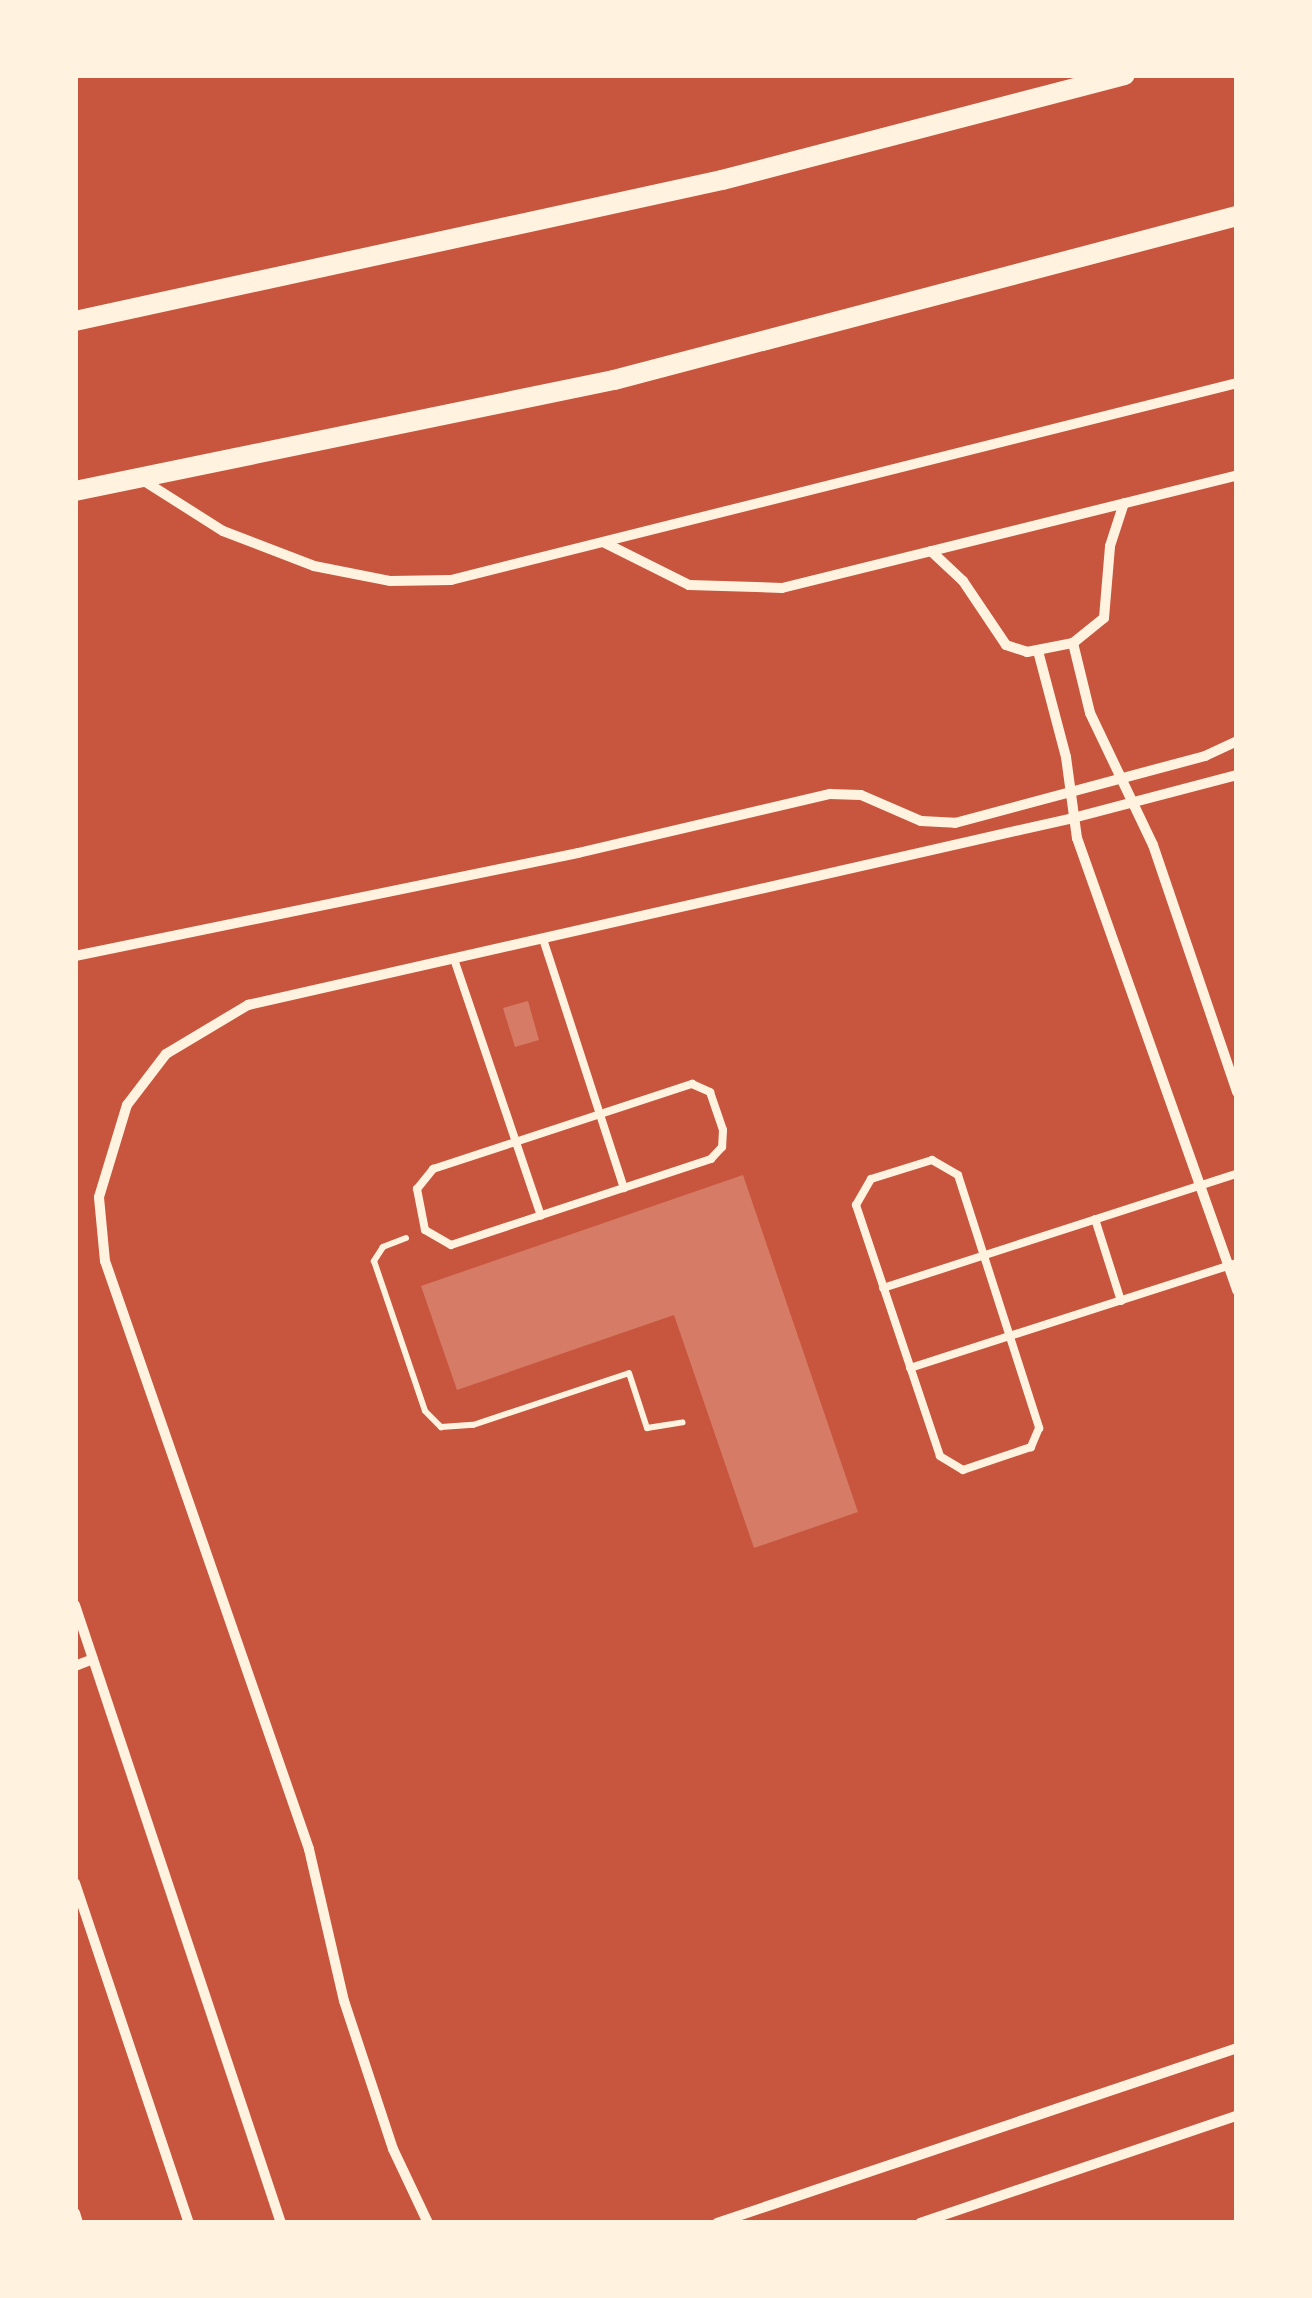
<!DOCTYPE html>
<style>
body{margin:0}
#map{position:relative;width:1312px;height:2298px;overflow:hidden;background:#c8553d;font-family:Spectral,serif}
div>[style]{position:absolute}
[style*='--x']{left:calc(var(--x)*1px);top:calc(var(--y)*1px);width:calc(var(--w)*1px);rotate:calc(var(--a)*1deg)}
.building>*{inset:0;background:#d67c66}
.path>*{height:6px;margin:-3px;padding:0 3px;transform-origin:3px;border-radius:3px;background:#fff3e0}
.service>*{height:8px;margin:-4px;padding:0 4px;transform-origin:4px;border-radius:4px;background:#fff3e0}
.minor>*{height:10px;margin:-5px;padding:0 5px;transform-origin:5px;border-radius:5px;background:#fff3e0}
.secondary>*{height:20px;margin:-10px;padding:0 10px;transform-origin:10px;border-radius:10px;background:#fff3e0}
span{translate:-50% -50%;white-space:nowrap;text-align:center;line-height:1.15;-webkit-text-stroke:10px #fff3e0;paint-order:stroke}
.frame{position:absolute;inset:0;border:78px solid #fff3e0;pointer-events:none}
</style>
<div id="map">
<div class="building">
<div style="clip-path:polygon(528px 1001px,539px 1040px,515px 1047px,503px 1008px)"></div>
<div style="clip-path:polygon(743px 1175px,858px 1512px,754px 1548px,674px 1315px,457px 1390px,421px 1286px)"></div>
</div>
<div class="path">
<div style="--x:406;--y:1238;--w:25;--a:159"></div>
<div style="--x:383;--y:1247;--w:17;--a:123"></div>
<div style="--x:374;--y:1261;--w:158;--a:71.2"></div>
<div style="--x:425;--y:1411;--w:23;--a:45"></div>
<div style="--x:441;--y:1427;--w:32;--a:-4"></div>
<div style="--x:473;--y:1425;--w:164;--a:-18.4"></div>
<div style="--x:629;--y:1373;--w:58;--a:71.9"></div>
<div style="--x:647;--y:1428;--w:36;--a:-9"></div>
</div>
<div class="service">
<div style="--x:543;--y:939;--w:262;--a:72"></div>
<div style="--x:454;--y:959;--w:271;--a:71.3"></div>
<div style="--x:692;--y:1084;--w:20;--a:24"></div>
<div style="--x:710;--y:1092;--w:40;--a:71.1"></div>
<div style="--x:723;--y:1130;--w:17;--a:93"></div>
<div style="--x:722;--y:1147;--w:16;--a:133"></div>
<div style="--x:711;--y:1159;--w:274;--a:161.7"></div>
<div style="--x:451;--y:1245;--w:30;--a:-150"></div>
<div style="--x:425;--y:1230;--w:42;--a:-101"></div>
<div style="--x:417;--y:1189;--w:26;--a:-51"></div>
<div style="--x:433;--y:1169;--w:273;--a:-18.2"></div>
<div style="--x:932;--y:1160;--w:30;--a:30"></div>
<div style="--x:958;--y:1175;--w:266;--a:72.2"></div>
<div style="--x:1039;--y:1428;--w:21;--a:113"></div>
<div style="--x:1031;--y:1447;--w:72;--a:161.3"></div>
<div style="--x:963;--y:1470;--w:27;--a:-149"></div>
<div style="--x:940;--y:1456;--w:265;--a:-108.5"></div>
<div style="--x:856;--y:1205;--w:30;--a:-60"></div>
<div style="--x:871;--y:1179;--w:64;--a:-17.3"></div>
<div style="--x:1095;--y:1219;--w:86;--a:72.4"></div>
<div style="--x:883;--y:1288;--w:372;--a:-17.9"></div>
<div style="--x:910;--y:1368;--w:343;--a:-17.8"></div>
</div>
<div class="minor">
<div style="--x:141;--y:479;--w:97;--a:32.4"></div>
<div style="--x:223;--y:531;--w:97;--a:21"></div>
<div style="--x:314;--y:566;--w:77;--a:11.2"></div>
<div style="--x:390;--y:581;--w:61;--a:-0.9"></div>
<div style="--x:451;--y:580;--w:810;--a:-14.07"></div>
<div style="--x:605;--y:543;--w:94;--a:26.6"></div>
<div style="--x:689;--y:585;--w:93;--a:1.8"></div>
<div style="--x:782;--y:588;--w:469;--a:-13.9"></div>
<div style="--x:931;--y:551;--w:44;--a:43.2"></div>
<div style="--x:963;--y:581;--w:77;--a:56.1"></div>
<div style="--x:1006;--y:645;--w:22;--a:18"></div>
<div style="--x:1027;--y:652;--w:47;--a:-11.1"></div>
<div style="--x:1073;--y:643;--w:40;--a:-39"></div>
<div style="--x:1104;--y:618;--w:72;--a:-85.2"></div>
<div style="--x:1110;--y:546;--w:45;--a:-72"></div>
<div style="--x:1073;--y:643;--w:72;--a:76.3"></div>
<div style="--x:1090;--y:713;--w:146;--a:64.5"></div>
<div style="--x:1153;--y:845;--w:261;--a:71.2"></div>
<div style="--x:1038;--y:651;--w:110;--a:75.2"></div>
<div style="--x:1066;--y:757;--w:82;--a:82.3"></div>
<div style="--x:1077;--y:838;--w:480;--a:70.5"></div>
<div style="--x:75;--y:956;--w:513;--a:-11.57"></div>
<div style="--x:578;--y:853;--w:259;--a:-13.2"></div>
<div style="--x:830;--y:794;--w:31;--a:2"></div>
<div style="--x:861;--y:795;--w:65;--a:23.4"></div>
<div style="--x:921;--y:821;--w:34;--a:3"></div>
<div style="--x:955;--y:823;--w:259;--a:-15"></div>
<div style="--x:1205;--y:756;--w:35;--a:-25"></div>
<div style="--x:75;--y:1605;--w:651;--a:71.57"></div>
<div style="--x:75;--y:1666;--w:19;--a:-21"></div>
<div style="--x:75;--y:1883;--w:359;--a:71.5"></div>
<div style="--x:75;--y:2213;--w:10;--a:73"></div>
<div style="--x:428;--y:2223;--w:82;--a:-115.3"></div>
<div style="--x:393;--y:2149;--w:156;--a:-108.3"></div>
<div style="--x:344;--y:2001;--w:156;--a:-103"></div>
<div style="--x:309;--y:1849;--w:622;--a:-109.13"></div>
<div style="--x:105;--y:1261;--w:64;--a:-95.4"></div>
<div style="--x:99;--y:1197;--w:96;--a:-73.1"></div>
<div style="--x:127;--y:1105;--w:64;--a:-52.6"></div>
<div style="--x:166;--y:1054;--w:96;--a:-30.9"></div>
<div style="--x:248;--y:1005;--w:846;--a:-12.77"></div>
<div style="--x:1073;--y:818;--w:170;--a:-14.7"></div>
<div style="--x:717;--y:2223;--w:549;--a:-18.6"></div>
<div style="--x:920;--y:2223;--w:335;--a:-18.7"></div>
</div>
<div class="secondary">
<div style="--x:75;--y:321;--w:662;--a:-12.29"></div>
<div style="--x:722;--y:180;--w:416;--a:-14.6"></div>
<div style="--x:75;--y:491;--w:550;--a:-11.64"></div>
<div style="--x:614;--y:380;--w:644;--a:-14.75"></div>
</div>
<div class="frame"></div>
</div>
